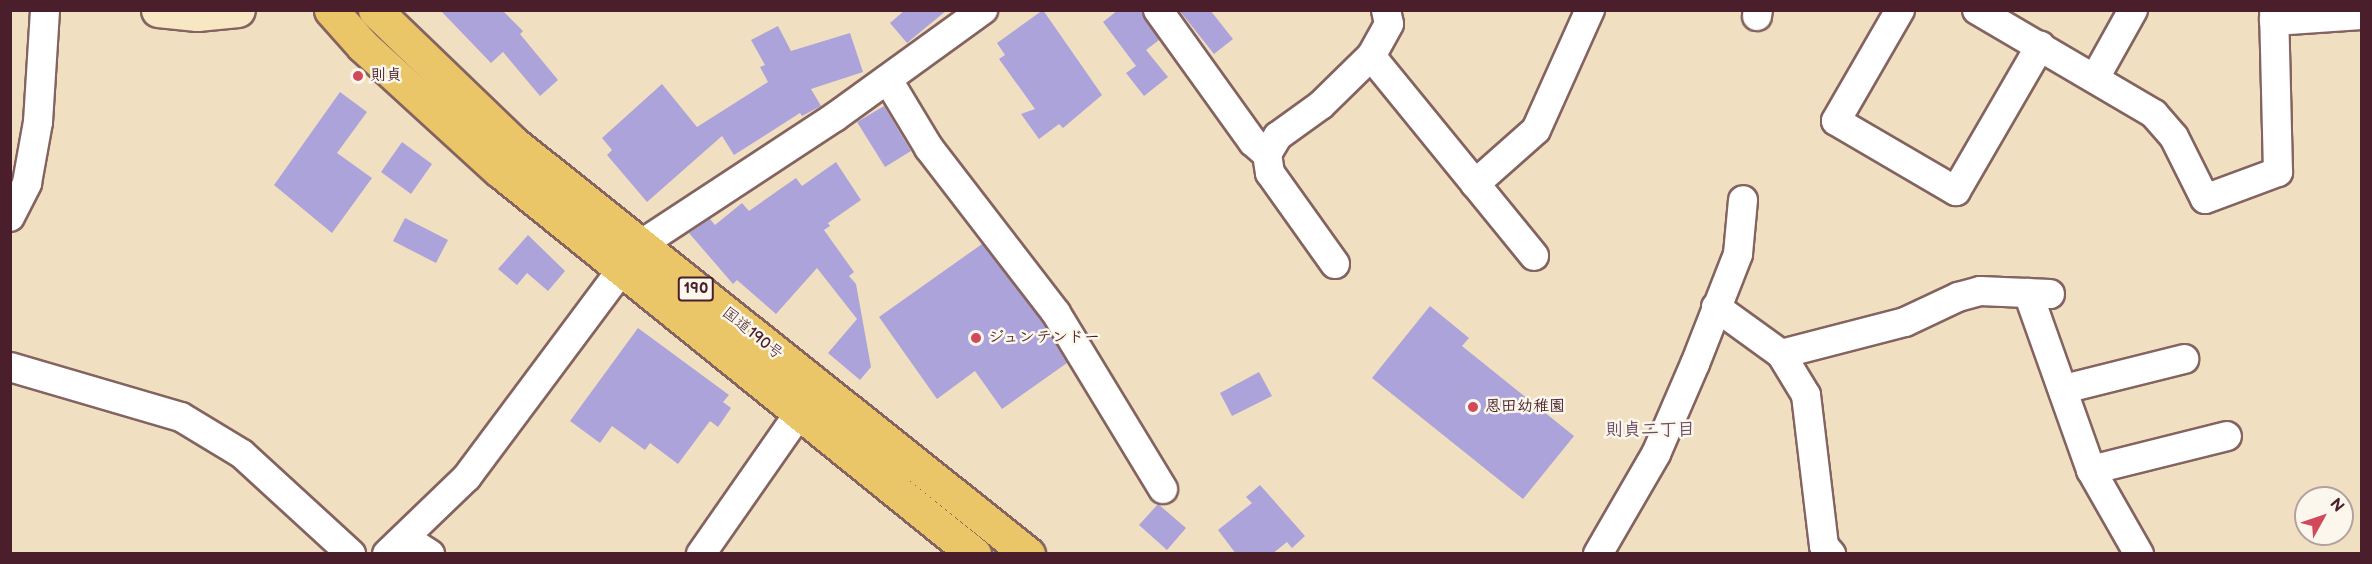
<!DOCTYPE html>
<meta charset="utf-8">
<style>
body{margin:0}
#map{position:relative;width:2372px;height:564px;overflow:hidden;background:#f0e0c1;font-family:"Balsamiq Sans","Klee One",sans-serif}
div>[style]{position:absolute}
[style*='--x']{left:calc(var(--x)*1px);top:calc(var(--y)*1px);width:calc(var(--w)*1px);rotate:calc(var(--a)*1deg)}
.building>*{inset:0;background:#aca3da}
.roads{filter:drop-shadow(2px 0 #846360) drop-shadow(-2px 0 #846360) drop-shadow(0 2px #846360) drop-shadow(0 -2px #846360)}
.street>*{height:28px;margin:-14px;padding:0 14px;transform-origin:14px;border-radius:14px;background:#fff}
.secondary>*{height:33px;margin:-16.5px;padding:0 16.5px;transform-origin:16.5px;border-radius:16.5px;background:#f7e8c3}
.highway>*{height:33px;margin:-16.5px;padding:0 16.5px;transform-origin:16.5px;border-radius:16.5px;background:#ebc669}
.dots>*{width:16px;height:16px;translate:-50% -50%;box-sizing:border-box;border:3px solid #fbf7ec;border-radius:50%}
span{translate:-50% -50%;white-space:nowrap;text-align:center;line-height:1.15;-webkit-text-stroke:5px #fbf7ec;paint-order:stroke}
.shield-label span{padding:2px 4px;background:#fbf7ec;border:2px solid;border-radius:4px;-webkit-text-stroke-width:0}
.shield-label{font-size:15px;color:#4a1f2b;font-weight:700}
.poi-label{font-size:16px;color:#4a1f2b;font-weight:700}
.left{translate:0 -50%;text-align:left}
.street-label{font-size:16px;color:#4a1f2b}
.neighbourhood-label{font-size:18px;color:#6c4d68;font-weight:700}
.frame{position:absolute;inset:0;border:12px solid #4a1f2b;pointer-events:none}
.north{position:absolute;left:2294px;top:486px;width:60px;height:60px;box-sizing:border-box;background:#fbf7ec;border:2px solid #b4a19f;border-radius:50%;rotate:50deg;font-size:16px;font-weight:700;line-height:24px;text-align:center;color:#4a1f2b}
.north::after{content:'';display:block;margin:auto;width:21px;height:27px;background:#d1495b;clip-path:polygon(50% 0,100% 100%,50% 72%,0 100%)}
</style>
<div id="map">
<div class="building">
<div style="clip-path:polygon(440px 10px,502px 10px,523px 31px,520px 34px,558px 80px,540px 96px,503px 52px,491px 63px)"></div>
<div style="clip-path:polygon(905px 10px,947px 10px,907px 43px,890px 23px)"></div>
<div style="clip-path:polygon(1043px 10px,1102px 95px,1063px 128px,1059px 124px,1039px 139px,1021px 114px,1035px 109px,999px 59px,1005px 55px,997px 43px)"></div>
<div style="clip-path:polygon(1118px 10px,1142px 10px,1159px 40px,1146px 50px,1168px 77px,1144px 96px,1126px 73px,1136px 66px,1103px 22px)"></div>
<div style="clip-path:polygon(1179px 10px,1210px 10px,1233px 39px,1214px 54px)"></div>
<div style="clip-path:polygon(778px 26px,791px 51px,850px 33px,863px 72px,811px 89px,821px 106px,802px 116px,800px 113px,734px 155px,722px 136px,647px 202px,607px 155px,612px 150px,602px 138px,662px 84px,697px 127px,768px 82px,760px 67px,765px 65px,751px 40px)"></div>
<div style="clip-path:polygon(340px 92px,367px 112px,337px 153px,372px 178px,332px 233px,274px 185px)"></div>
<div style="clip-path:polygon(884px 106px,911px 151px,885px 167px,857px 122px)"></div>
<div style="clip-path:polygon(402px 142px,432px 164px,411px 194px,381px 172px)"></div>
<div style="clip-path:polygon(836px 162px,861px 200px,828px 223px,830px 226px,824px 230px,854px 272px,849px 276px,856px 284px,871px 367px,860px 380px,828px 353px,857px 319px,817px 268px,776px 314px,737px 280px,733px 284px,689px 233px,710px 219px,715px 225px,742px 203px,749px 211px,796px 178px,802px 186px)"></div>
<div style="clip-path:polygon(405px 218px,448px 240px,436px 263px,393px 241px)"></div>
<div style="clip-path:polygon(528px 235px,565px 271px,548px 291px,527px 273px,517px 285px,498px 269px)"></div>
<div style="clip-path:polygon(982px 244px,1042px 322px,1067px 363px,1002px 409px,975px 371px,937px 399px,879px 317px)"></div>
<div style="clip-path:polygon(1430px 306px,1469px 338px,1462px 346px,1574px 436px,1523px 499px,1372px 378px)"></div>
<div style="clip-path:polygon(638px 328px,729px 395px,723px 402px,731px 408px,718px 427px,710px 421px,678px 464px,650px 443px,645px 450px,612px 426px,600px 443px,570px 421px)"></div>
<div style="clip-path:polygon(1259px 372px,1272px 396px,1232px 416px,1220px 393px)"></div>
<div style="clip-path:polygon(1260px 485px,1305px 536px,1292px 548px,1287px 542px,1272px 554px,1236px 554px,1218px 530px,1252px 503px,1246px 497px)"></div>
<div style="clip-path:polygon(1158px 504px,1186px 528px,1167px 550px,1139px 525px)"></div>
</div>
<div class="roads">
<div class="street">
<div style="--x:1158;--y:10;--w:163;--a:54.3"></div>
<div style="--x:1253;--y:142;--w:18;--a:41"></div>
<div style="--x:1386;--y:10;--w:14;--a:78"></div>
<div style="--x:1389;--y:24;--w:37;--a:119"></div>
<div style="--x:1371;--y:56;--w:258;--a:50.8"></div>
<div style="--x:1900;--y:10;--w:128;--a:120"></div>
<div style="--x:1836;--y:121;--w:139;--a:30.3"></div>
<div style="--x:1956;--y:191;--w:168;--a:-59.9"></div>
<div style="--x:1977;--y:10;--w:205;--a:30.4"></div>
<div style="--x:2154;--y:114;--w:30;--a:49"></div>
<div style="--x:2174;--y:137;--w:69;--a:63.4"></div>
<div style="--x:2205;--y:199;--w:78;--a:-20.3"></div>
<div style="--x:2278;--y:172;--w:162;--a:-91.4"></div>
<div style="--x:1757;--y:16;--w:6;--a:-81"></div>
<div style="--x:2274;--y:21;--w:88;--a:-3.9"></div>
<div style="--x:2095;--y:78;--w:78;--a:-60.8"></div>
<div style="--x:888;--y:80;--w:79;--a:58.9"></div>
<div style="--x:929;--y:148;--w:208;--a:52.4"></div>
<div style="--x:1056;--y:313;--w:206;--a:58.7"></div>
<div style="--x:1475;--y:184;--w:81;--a:-41.5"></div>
<div style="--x:1536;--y:130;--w:132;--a:-65.8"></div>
<div style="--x:10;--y:217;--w:38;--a:-63"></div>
<div style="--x:27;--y:183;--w:62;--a:-79.8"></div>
<div style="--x:38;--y:122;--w:112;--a:-86.4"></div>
<div style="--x:1335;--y:264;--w:112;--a:-125.5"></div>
<div style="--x:1270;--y:173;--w:19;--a:-99"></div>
<div style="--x:1267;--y:154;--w:21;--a:-59"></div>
<div style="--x:1278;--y:136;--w:53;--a:-35.8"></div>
<div style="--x:1321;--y:105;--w:70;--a:-44.4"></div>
<div style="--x:2028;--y:293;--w:188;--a:70.4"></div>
<div style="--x:2091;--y:470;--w:97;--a:60.3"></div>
<div style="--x:1716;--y:307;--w:80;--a:35.9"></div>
<div style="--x:1781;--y:354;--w:48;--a:58.6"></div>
<div style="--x:1806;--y:395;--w:152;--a:83.2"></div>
<div style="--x:1824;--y:546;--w:11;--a:49"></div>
<div style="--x:1781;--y:354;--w:128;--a:-14.5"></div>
<div style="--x:1905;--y:322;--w:59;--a:-25.3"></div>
<div style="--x:1958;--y:297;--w:23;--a:-15"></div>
<div style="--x:1980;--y:291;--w:70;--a:2.5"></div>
<div style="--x:10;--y:367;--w:178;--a:16.3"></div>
<div style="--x:181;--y:417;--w:71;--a:31.2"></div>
<div style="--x:242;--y:454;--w:148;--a:42.5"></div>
<div style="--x:2064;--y:389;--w:124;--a:-14"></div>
<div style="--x:2091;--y:470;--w:140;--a:-14"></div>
<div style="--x:405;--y:538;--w:30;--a:33"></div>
<div style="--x:387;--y:554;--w:111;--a:-43.9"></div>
<div style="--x:467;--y:477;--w:289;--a:-53.3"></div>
<div style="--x:640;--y:245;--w:233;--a:-33.3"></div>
<div style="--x:835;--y:117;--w:183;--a:-35.9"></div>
<div style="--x:701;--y:554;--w:173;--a:-55.1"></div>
<div style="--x:1598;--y:554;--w:116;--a:-59.9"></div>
<div style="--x:1656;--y:454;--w:98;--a:-66.6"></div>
<div style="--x:1695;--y:364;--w:118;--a:-68.6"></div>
<div style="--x:1738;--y:254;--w:54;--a:-84.7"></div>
</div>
<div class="secondary">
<div style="--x:158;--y:10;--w:39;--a:6"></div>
<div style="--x:197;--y:14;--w:41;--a:-5.6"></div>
</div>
<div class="highway">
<div style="--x:331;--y:10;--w:48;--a:48.4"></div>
<div style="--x:363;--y:46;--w:184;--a:42.4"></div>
<div style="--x:499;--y:170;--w:611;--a:38.95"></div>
<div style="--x:375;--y:10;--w:192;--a:43.9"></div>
<div style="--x:513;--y:143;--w:659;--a:38.59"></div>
</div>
</div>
<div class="dots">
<div style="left:358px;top:76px;background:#d1495b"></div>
<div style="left:976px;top:338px;background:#d1495b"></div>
<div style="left:1473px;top:407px;background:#d1495b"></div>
</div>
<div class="shield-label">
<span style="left:696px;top:289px">190</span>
</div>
<div class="poi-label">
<span class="left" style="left:370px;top:76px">則貞</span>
<span class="left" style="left:988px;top:338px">ジュンテンドー</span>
<span class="left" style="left:1485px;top:407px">恩田幼稚園</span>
</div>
<div class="street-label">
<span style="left:752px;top:334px;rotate:39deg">国道190号</span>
</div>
<div class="neighbourhood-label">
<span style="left:1650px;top:430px">則貞二丁目</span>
</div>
<div class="frame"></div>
<div class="north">N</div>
</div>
